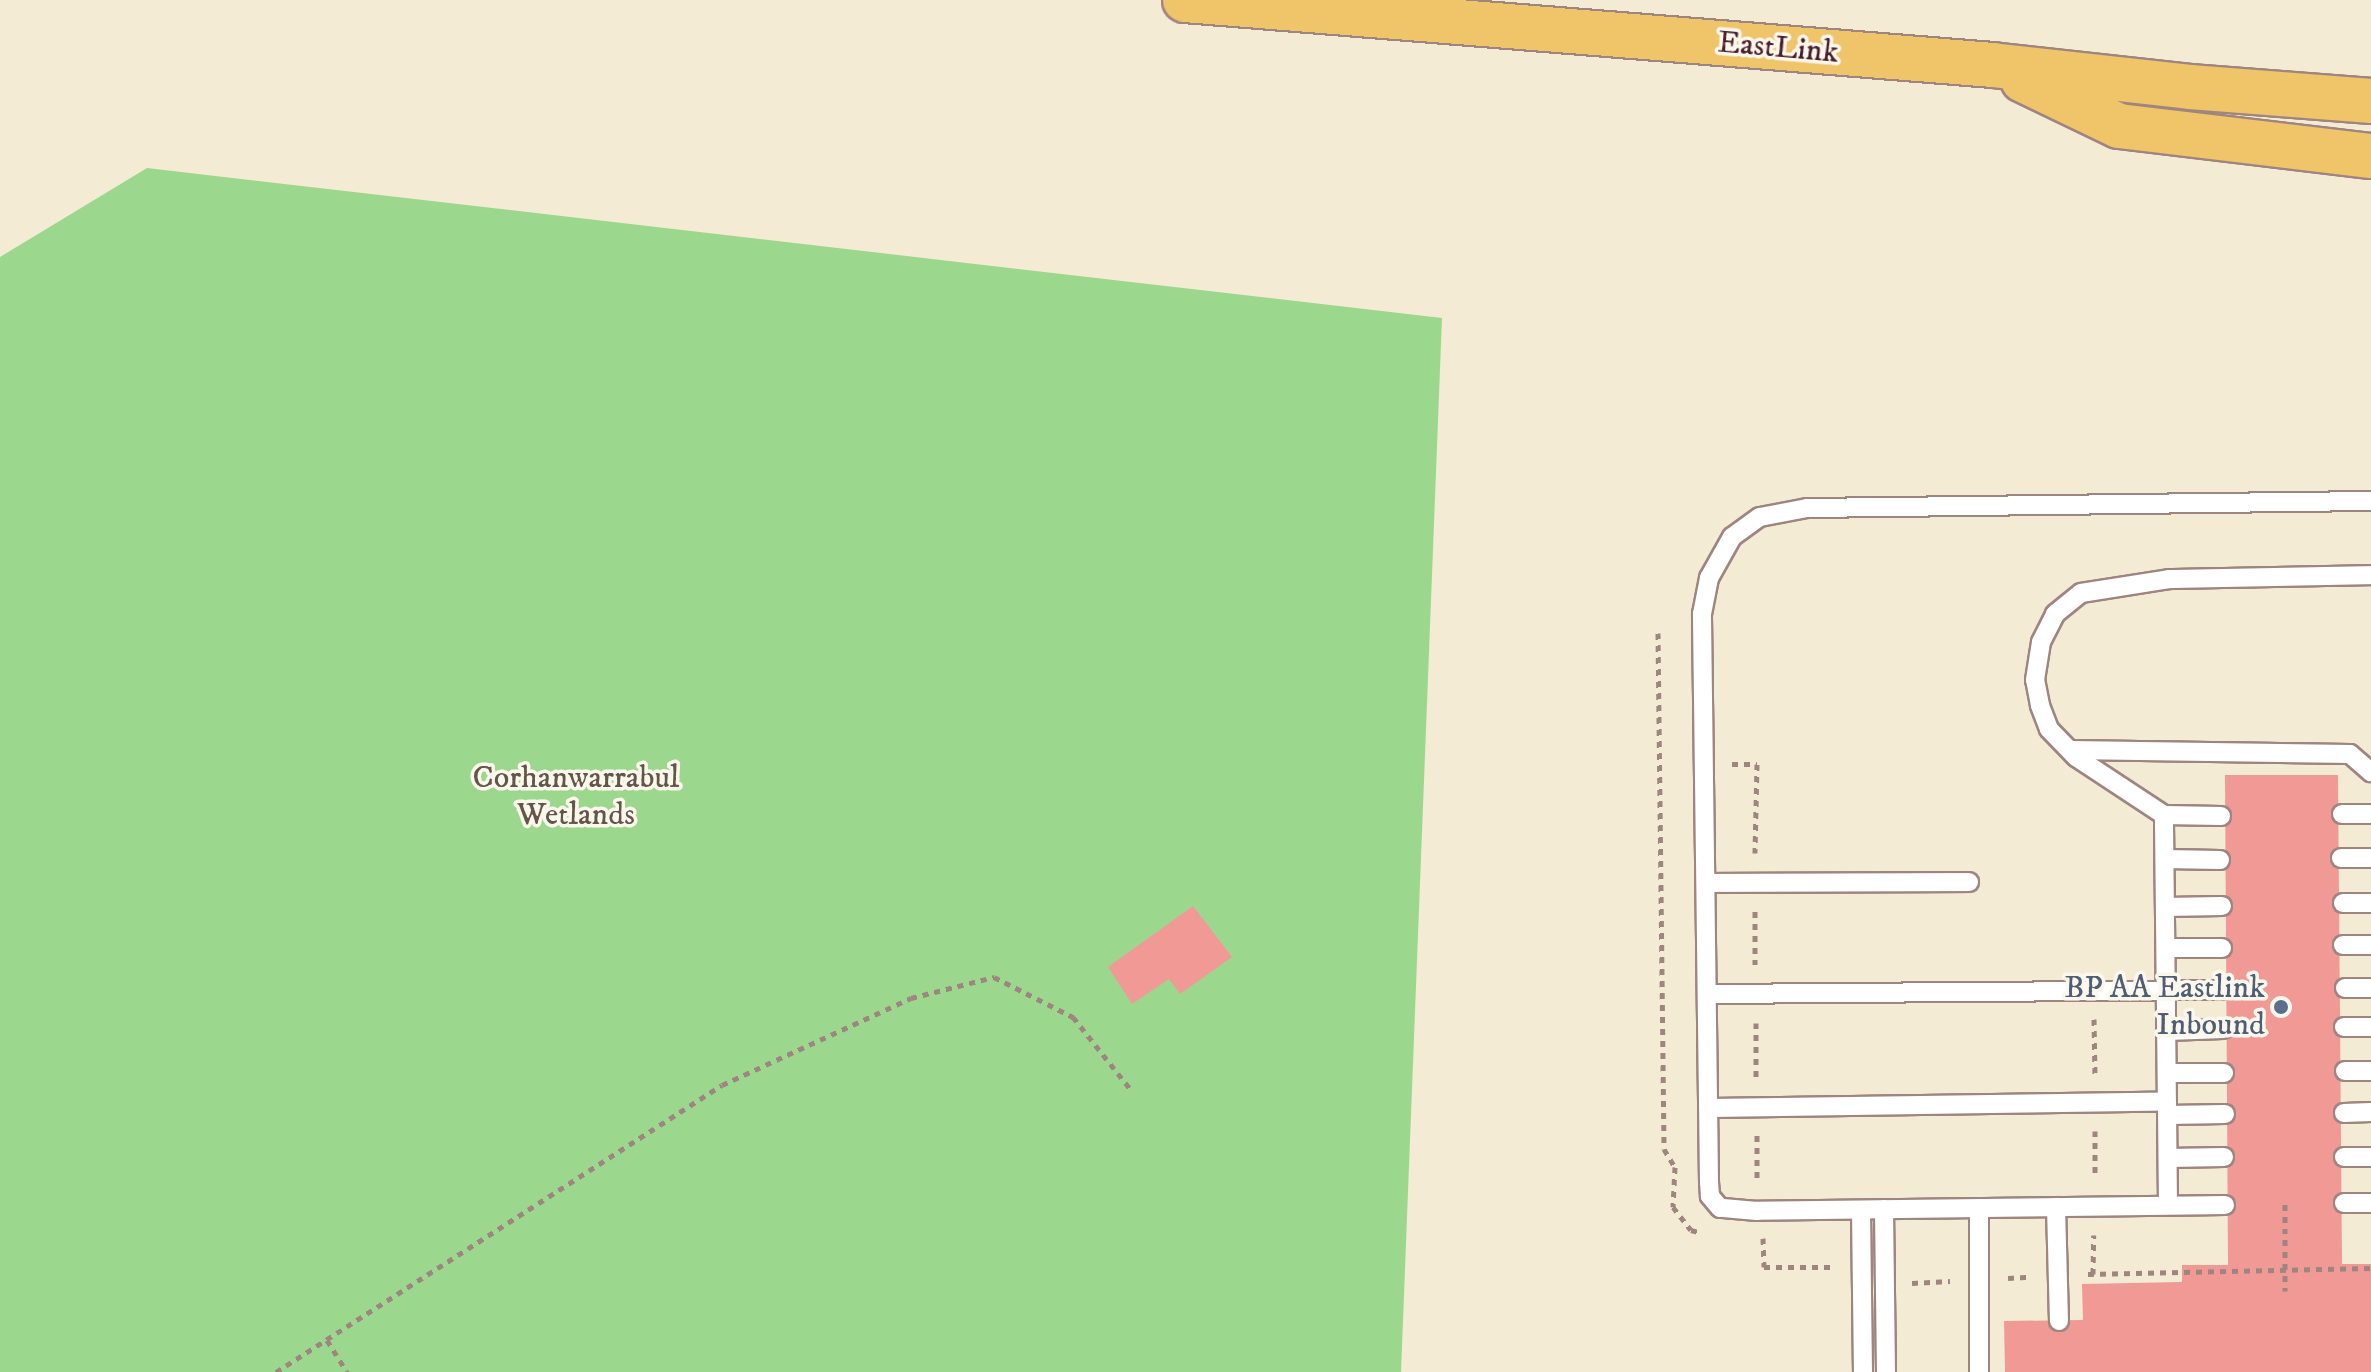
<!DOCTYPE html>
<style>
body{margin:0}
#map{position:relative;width:2371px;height:1372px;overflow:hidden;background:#f4ebd5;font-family:"IM FELL DW Pica",serif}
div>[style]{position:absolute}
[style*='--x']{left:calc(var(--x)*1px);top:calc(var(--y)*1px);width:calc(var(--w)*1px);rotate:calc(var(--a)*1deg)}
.green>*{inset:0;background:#9bd88d}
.building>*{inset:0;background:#f19995}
.path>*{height:5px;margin-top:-2.5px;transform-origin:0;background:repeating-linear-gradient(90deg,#9f8580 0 6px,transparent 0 12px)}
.roads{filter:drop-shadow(2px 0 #9f8580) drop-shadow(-2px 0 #9f8580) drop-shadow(0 2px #9f8580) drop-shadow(0 -2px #9f8580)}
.lane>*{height:18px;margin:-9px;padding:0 9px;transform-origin:9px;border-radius:9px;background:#fff}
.highway>*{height:44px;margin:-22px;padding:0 22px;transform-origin:22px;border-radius:22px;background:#f0c469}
.dots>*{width:22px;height:22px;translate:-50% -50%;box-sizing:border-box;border:4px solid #fbf7ec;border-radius:50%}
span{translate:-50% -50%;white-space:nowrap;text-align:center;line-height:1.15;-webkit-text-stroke:7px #fbf7ec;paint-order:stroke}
.street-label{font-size:32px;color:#4a1f2b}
.park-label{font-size:32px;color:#625648}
.service-label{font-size:32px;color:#4e5e75}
.right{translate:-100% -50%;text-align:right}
</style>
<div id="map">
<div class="green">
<div style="clip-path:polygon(147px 168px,1442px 318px,1401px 1372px,0 1372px,0 257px)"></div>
</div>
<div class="building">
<div style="clip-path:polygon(2225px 775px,2338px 775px,2342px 1264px,2371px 1264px,2371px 1372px,2005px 1372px,2004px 1321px,2083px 1320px,2082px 1284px,2182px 1282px,2182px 1265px,2228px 1265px)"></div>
<div style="clip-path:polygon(1193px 906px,1232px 957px,1180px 994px,1169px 979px,1132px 1004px,1108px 967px)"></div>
</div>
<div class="path">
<div style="--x:1658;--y:633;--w:516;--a:89.33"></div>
<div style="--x:1664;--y:1149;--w:21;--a:59"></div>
<div style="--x:1675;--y:1167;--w:40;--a:92.9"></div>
<div style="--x:1673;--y:1207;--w:29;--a:52"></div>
<div style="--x:1691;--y:1230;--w:11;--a:15"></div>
<div style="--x:1732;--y:764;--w:25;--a:0"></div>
<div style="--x:1757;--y:764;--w:89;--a:91.3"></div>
<div style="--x:1755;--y:911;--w:54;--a:90"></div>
<div style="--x:2094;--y:1019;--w:58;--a:89"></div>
<div style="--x:1756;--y:1023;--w:54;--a:90"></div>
<div style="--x:2095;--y:1131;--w:46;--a:90"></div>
<div style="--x:1757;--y:1135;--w:46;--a:90"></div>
<div style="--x:2285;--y:1204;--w:87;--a:90"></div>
<div style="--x:1763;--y:1238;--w:29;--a:88"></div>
<div style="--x:1764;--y:1267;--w:69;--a:0"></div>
<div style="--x:2088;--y:1274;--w:283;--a:-1.2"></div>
<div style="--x:2093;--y:1274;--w:39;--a:-89"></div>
<div style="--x:2008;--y:1278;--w:22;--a:-3"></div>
<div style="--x:1912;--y:1283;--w:38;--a:-3"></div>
<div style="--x:327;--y:1340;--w:38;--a:58"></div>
<div style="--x:276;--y:1372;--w:530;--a:-32.76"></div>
<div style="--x:722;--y:1085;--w:208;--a:-24.7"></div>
<div style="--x:911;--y:998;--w:86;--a:-14.2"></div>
<div style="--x:994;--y:977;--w:89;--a:26.9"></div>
<div style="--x:1073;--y:1017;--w:93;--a:51.5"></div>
</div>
<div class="roads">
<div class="lane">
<div style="--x:2070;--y:750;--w:280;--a:0.8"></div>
<div style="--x:2350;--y:754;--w:28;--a:41"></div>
<div style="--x:2342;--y:814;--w:29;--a:0"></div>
<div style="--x:2164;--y:815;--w:57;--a:1"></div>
<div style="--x:2341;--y:858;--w:30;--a:0"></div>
<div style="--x:2165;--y:859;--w:55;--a:1"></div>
<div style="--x:1706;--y:883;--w:263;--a:-0.2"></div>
<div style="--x:2343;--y:903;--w:28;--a:0"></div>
<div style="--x:2165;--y:907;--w:57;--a:-1"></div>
<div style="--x:2343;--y:945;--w:28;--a:0"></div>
<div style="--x:2167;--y:948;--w:55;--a:0"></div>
<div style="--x:2345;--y:988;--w:26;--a:0"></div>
<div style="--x:1709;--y:994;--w:516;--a:-0.44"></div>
<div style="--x:2344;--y:1027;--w:27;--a:0"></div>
<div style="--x:2167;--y:1031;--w:56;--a:-2"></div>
<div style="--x:2345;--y:1071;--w:26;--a:0"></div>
<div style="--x:2167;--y:1073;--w:57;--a:0"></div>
<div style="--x:1710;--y:1108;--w:457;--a:-0.8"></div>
<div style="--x:2344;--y:1113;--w:27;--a:-2"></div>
<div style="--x:2168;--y:1115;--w:57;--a:-1"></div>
<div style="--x:2344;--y:1157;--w:27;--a:0"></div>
<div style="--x:2168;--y:1158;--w:56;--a:-1"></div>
<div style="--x:2344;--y:1203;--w:27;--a:0"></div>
<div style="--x:2168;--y:1205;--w:390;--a:-90.6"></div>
<div style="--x:2164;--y:815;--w:105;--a:-146.6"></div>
<div style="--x:2076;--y:757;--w:39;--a:-134"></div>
<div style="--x:2049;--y:729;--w:26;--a:-111"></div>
<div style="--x:2040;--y:705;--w:25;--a:-101"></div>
<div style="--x:2035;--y:680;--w:38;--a:-81"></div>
<div style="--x:2041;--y:642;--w:31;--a:-63"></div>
<div style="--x:2055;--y:614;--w:33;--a:-39"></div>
<div style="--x:2081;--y:593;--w:89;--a:-9"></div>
<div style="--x:2169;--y:579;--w:202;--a:-1.1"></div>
<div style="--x:2225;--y:1205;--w:468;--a:179.3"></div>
<div style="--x:1757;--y:1211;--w:37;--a:-175"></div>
<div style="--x:1720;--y:1208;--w:16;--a:-130"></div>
<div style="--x:1710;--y:1196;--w:14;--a:-94"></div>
<div style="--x:1709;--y:1182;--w:568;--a:-90.71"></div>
<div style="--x:1702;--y:614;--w:37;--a:-79"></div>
<div style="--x:1709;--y:578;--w:47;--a:-60.7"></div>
<div style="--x:1732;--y:537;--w:34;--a:-36"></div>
<div style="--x:1760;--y:517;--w:48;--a:-10.8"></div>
<div style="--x:1807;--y:508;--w:564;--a:-0.71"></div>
<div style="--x:2056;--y:1207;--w:114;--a:88.5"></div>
<div style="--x:1979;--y:1208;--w:164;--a:90"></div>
<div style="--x:1884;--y:1209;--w:163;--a:89.3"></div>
<div style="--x:1861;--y:1210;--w:162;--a:89.3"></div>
</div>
<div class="highway">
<div style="--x:1185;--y:0;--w:810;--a:4.6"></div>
<div style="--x:1992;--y:65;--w:199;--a:6.3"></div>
<div style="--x:2190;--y:87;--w:182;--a:4.4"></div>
<div style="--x:2023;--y:80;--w:106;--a:25.6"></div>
<div style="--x:2119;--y:126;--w:254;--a:6.8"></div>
</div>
</div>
<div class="dots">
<div style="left:2281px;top:1007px;background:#5c6f8a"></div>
</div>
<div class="street-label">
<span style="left:1778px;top:48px;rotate:5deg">EastLink</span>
</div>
<div class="park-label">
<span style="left:576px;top:797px">Corhanwarrabul<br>Wetlands</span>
</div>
<div class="service-label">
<span class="right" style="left:2265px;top:1007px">BP AA Eastlink<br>Inbound</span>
</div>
</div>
